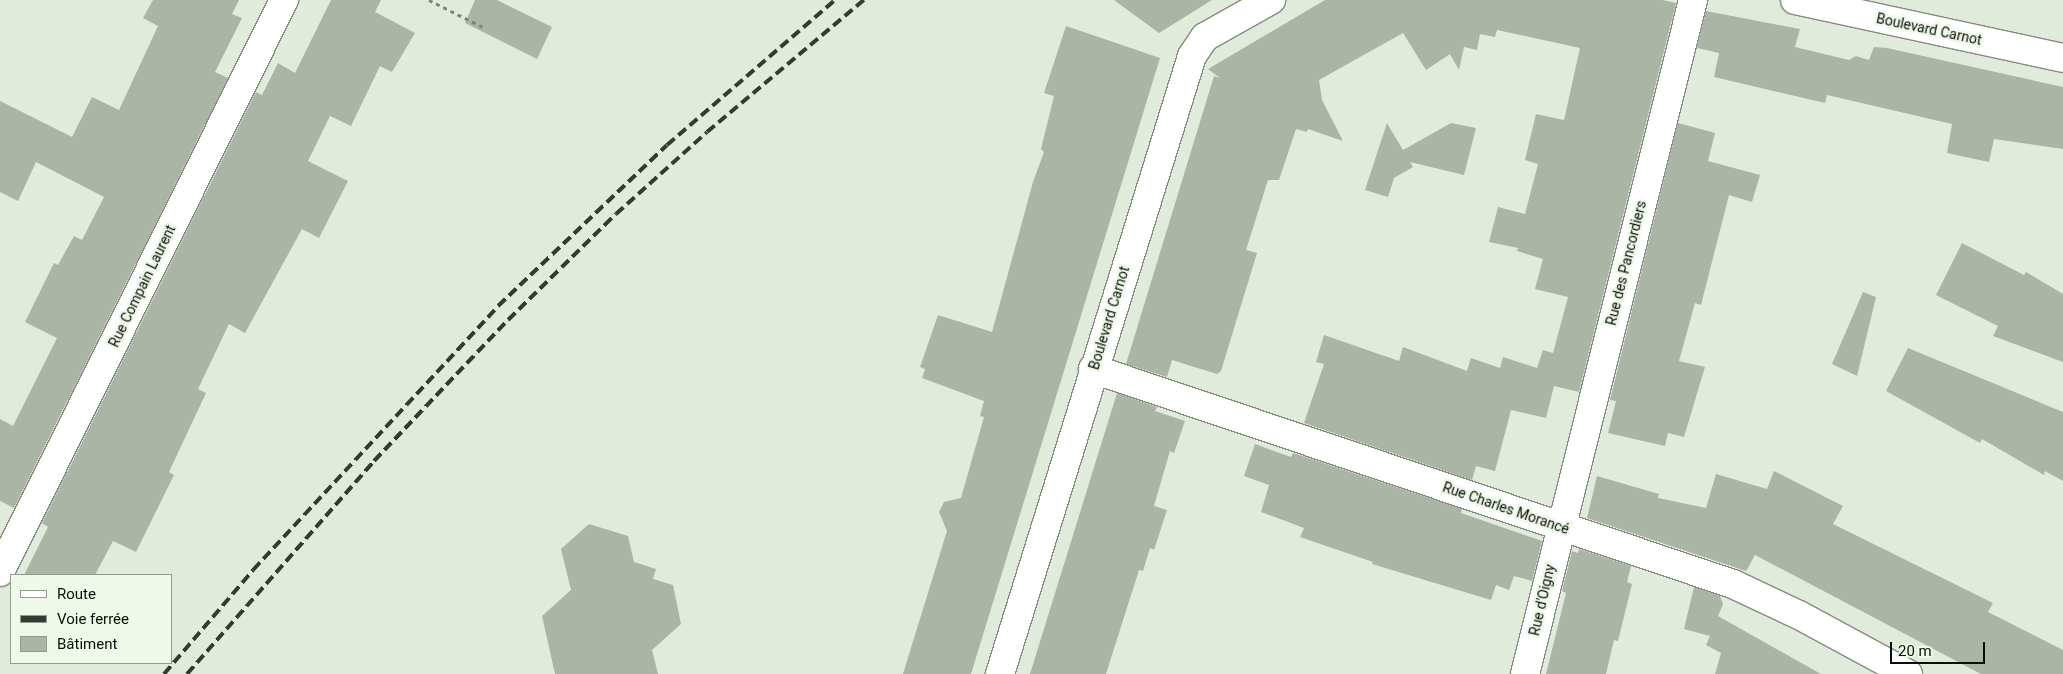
<!DOCTYPE html>
<meta charset="utf-8">
<style>
body{margin:0}
#map{position:relative;width:2063px;height:674px;overflow:hidden;background:#e1ebdc;font-family:Roboto,sans-serif}
div>[style]{position:absolute}
[style*='--x']{left:calc(var(--x)*1px);top:calc(var(--y)*1px);width:calc(var(--w)*1px);rotate:calc(var(--a)*1deg)}
.building>*{inset:0;background:#abb5a6}
.path>*{height:3px;margin-top:-1.5px;transform-origin:0;background:repeating-linear-gradient(90deg,#7e857b 0 4px,transparent 0 8px)}
.roads{filter:drop-shadow(1px 0 #838c7e) drop-shadow(-1px 0 #838c7e) drop-shadow(0 1px #838c7e) drop-shadow(0 -1px #838c7e)}
.minor>*{height:28px;margin:-14px;padding:0 14px;transform-origin:14px;border-radius:14px;background:#fff}
.rail>*{height:4px;margin-top:-2px;transform-origin:0;background:repeating-linear-gradient(90deg,#343932 0 10px,transparent 0 15px)}
span{translate:-50% -50%;white-space:nowrap;text-align:center;line-height:1.15;-webkit-text-stroke:5px #eef9e9;paint-order:stroke}
.street-label{font-size:14px;color:#0b0f0a}
.legend{position:absolute;left:10px;top:574px;width:162px;height:90px;box-sizing:border-box;background:#eef9e9;border:1px solid #939b90;margin:0;padding:6px 9px;list-style:none;font-size:15px;color:#0b0f0a}
.legend li{display:flex;align-items:center;gap:10px;height:25px}
.legend b{width:25px;border:1px solid #939b90}
.scale{position:absolute;left:1890px;top:642px;width:95px;height:22px;box-sizing:border-box;border:2px solid #0b0f0a;border-top:0;padding-left:6px;font-size:15px;line-height:18px;white-space:nowrap;color:#0b0f0a;-webkit-text-stroke:4px #eef9e9;paint-order:stroke}
</style>
<div id="map">
<div class="building">
<div style="clip-path:polygon(153px 0,239px 0,232px 14px,242px 18px,215px 72px,228px 78px,14px 508px,0 501px,0 419px,13px 426px,57px 338px,25px 322px,54px 263px,58px 265px,74px 236px,82px 240px,104px 197px,36px 162px,18px 201px,0 192px,0 101px,72px 137px,92px 97px,119px 110px,158px 26px,143px 18px)"></div>
<div style="clip-path:polygon(331px 0,381px 0,375px 12px,415px 33px,392px 72px,380px 66px,351px 126px,330px 116px,308px 161px,348px 181px,319px 238px,302px 229px,245px 333px,229px 324px,198px 389px,206px 393px,169px 472px,174px 475px,136px 552px,113px 541px,95px 575px,24px 575px,48px 527px,42px 523px,256px 92px,262px 95px,278px 63px,295px 73px)"></div>
<div style="clip-path:polygon(475px 0,497px 0,552px 27px,537px 59px,465px 23px)"></div>
<div style="clip-path:polygon(1114px 0,1212px 0,1159px 33px)"></div>
<div style="clip-path:polygon(1325px 0,1663px 0,1676px 3px,1579px 392px,1554px 386px,1546px 418px,1511px 410px,1495px 471px,1476px 466px,1472px 480px,1304px 423px,1324px 364px,1316px 362px,1324px 335px,1399px 361px,1403px 347px,1467px 371px,1471px 358px,1500px 368px,1503px 357px,1537px 368px,1543px 350px,1553px 353px,1568px 297px,1535px 289px,1543px 259px,1517px 251px,1518px 248px,1489px 242px,1498px 207px,1525px 214px,1538px 164px,1525px 160px,1536px 114px,1564px 120px,1580px 48px,1497px 30px,1495px 37px,1480px 34px,1477px 50px,1464px 47px,1459px 70px,1450px 54px,1426px 70px,1403px 33px,1319px 80px,1322px 100px,1343px 141px,1308px 129px,1307px 132px,1296px 129px,1279px 180px,1268px 180px,1246px 250px,1257px 253px,1221px 371px,1217px 374px,1172px 360px,1167px 377px,1126px 364px,1214px 76px,1220px 78px,1208px 69px)"></div>
<div style="clip-path:polygon(1706px 11px,1800px 29px,1795px 47px,1849px 60px,1856px 56px,1869px 60px,1874px 47px,1887px 48px,2063px 87px,2063px 149px,1994px 139px,1989px 162px,1947px 153px,1952px 124px,1827px 95px,1825px 103px,1714px 77px,1719px 53px,1697px 48px)"></div>
<div style="clip-path:polygon(1066px 26px,1160px 58px,971px 674px,903px 674px,947px 531px,939px 512px,944px 502px,961px 498px,984px 417px,980px 416px,984px 401px,922px 378px,925px 369px,920px 367px,938px 315px,992px 332px,1033px 182px,1044px 152px,1041px 149px,1054px 96px,1044px 93px)"></div>
<div style="clip-path:polygon(1387px 123px,1403px 150px,1451px 123px,1476px 128px,1464px 175px,1410px 162px,1413px 167px,1394px 178px,1388px 197px,1365px 190px)"></div>
<div style="clip-path:polygon(1678px 123px,1715px 133px,1708px 161px,1760px 175px,1752px 202px,1729px 195px,1701px 305px,1695px 303px,1679px 361px,1705px 367px,1684px 437px,1668px 433px,1665px 446px,1608px 433px,1616px 401px,1610px 400px)"></div>
<div style="clip-path:polygon(1962px 243px,2024px 275px,2026px 272px,2063px 294px,2063px 362px,1993px 336px,1998px 326px,1936px 295px)"></div>
<div style="clip-path:polygon(1863px 292px,1876px 297px,1857px 376px,1832px 364px)"></div>
<div style="clip-path:polygon(1908px 348px,2063px 412px,2063px 481px,2045px 471px,2044px 475px,1982px 439px,1980px 443px,1886px 391px)"></div>
<div style="clip-path:polygon(1117px 393px,1157px 407px,1155px 411px,1185px 421px,1174px 453px,1170px 451px,1154px 506px,1167px 510px,1154px 550px,1150px 548px,1143px 571px,1139px 570px,1106px 674px,1030px 674px)"></div>
<div style="clip-path:polygon(1255px 444px,1291px 457px,1293px 453px,1462px 509px,1461px 513px,1542px 541px,1532px 581px,1514px 576px,1509px 590px,1496px 585px,1491px 600px,1372px 564px,1373px 562px,1300px 537px,1304px 528px,1261px 512px,1269px 485px,1244px 476px)"></div>
<div style="clip-path:polygon(1774px 471px,1843px 506px,1833px 524px,1993px 603px,1988px 612px,2063px 650px,2063px 674px,1981px 674px,1755px 555px,1746px 571px,1587px 518px,1597px 476px,1659px 494px,1658px 498px,1706px 508px,1716px 474px,1767px 489px)"></div>
<div style="clip-path:polygon(589px 524px,628px 536px,634px 562px,656px 569px,653px 579px,673px 585px,681px 624px,652px 650px,658px 674px,555px 674px,542px 616px,571px 590px,561px 549px)"></div>
<div style="clip-path:polygon(1579px 549px,1631px 566px,1627px 582px,1632px 584px,1618px 641px,1614px 640px,1606px 674px,1546px 674px,1566px 593px,1562px 591px,1572px 551px,1578px 553px)"></div>
<div style="clip-path:polygon(1694px 587px,1720px 596px,1723px 604px,1718px 616px,1821px 674px,1715px 674px,1721px 653px,1706px 645px,1710px 636px,1684px 629px)"></div>
</div>
<div class="path">
<div style="--x:429;--y:0;--w:60;--a:26.6"></div>
</div>
<div class="roads">
<div class="minor">
<div style="--x:1795;--y:0;--w:274;--a:12.2"></div>
<div style="--x:1093;--y:369;--w:675;--a:18.57"></div>
<div style="--x:1733;--y:584;--w:73;--a:25.2"></div>
<div style="--x:1799;--y:615;--w:124;--a:28.4"></div>
<div style="--x:0;--y:572;--w:639;--a:-63.6"></div>
<div style="--x:1000;--y:674;--w:647;--a:-72.74"></div>
<div style="--x:1192;--y:56;--w:23;--a:-56"></div>
<div style="--x:1205;--y:37;--w:76;--a:-29.3"></div>
<div style="--x:1525;--y:674;--w:695;--a:-76"></div>
</div>
</div>
<div class="rail">
<div style="--x:164;--y:674;--w:137;--a:-49.4"></div>
<div style="--x:253;--y:570;--w:360;--a:-47.1"></div>
<div style="--x:498;--y:306;--w:233;--a:-43.6"></div>
<div style="--x:667;--y:145;--w:222;--a:-40.8"></div>
<div style="--x:187;--y:674;--w:283;--a:-48.7"></div>
<div style="--x:374;--y:461;--w:195;--a:-46.5"></div>
<div style="--x:508;--y:320;--w:151;--a:-44.5"></div>
<div style="--x:616;--y:214;--w:122;--a:-42"></div>
<div style="--x:707;--y:132;--w:205;--a:-40.1"></div>
</div>
<div class="street-label">
<span style="left:1929px;top:29px;rotate:12deg">Boulevard Carnot</span>
<span style="left:1626px;top:263px;rotate:-76deg">Rue des Pancordiers</span>
<span style="left:142px;top:286px;rotate:-64deg">Rue Compain Laurent</span>
<span style="left:1109px;top:318px;rotate:-73deg">Boulevard Carnot</span>
<span style="left:1506px;top:508px;rotate:19deg">Rue Charles Morancé</span>
<span style="left:1542px;top:600px;rotate:-77deg">Rue d'Oigny</span>
</div>
<ul class="legend">
<li><b style="height:6px;background:#fff"></b>Route</li>
<li><b style="height:6px;background:#343932"></b>Voie ferrée</li>
<li><b style="height:14px;background:#abb5a6"></b>Bâtiment</li>
</ul>
<div class="scale">20 m</div>
</div>
